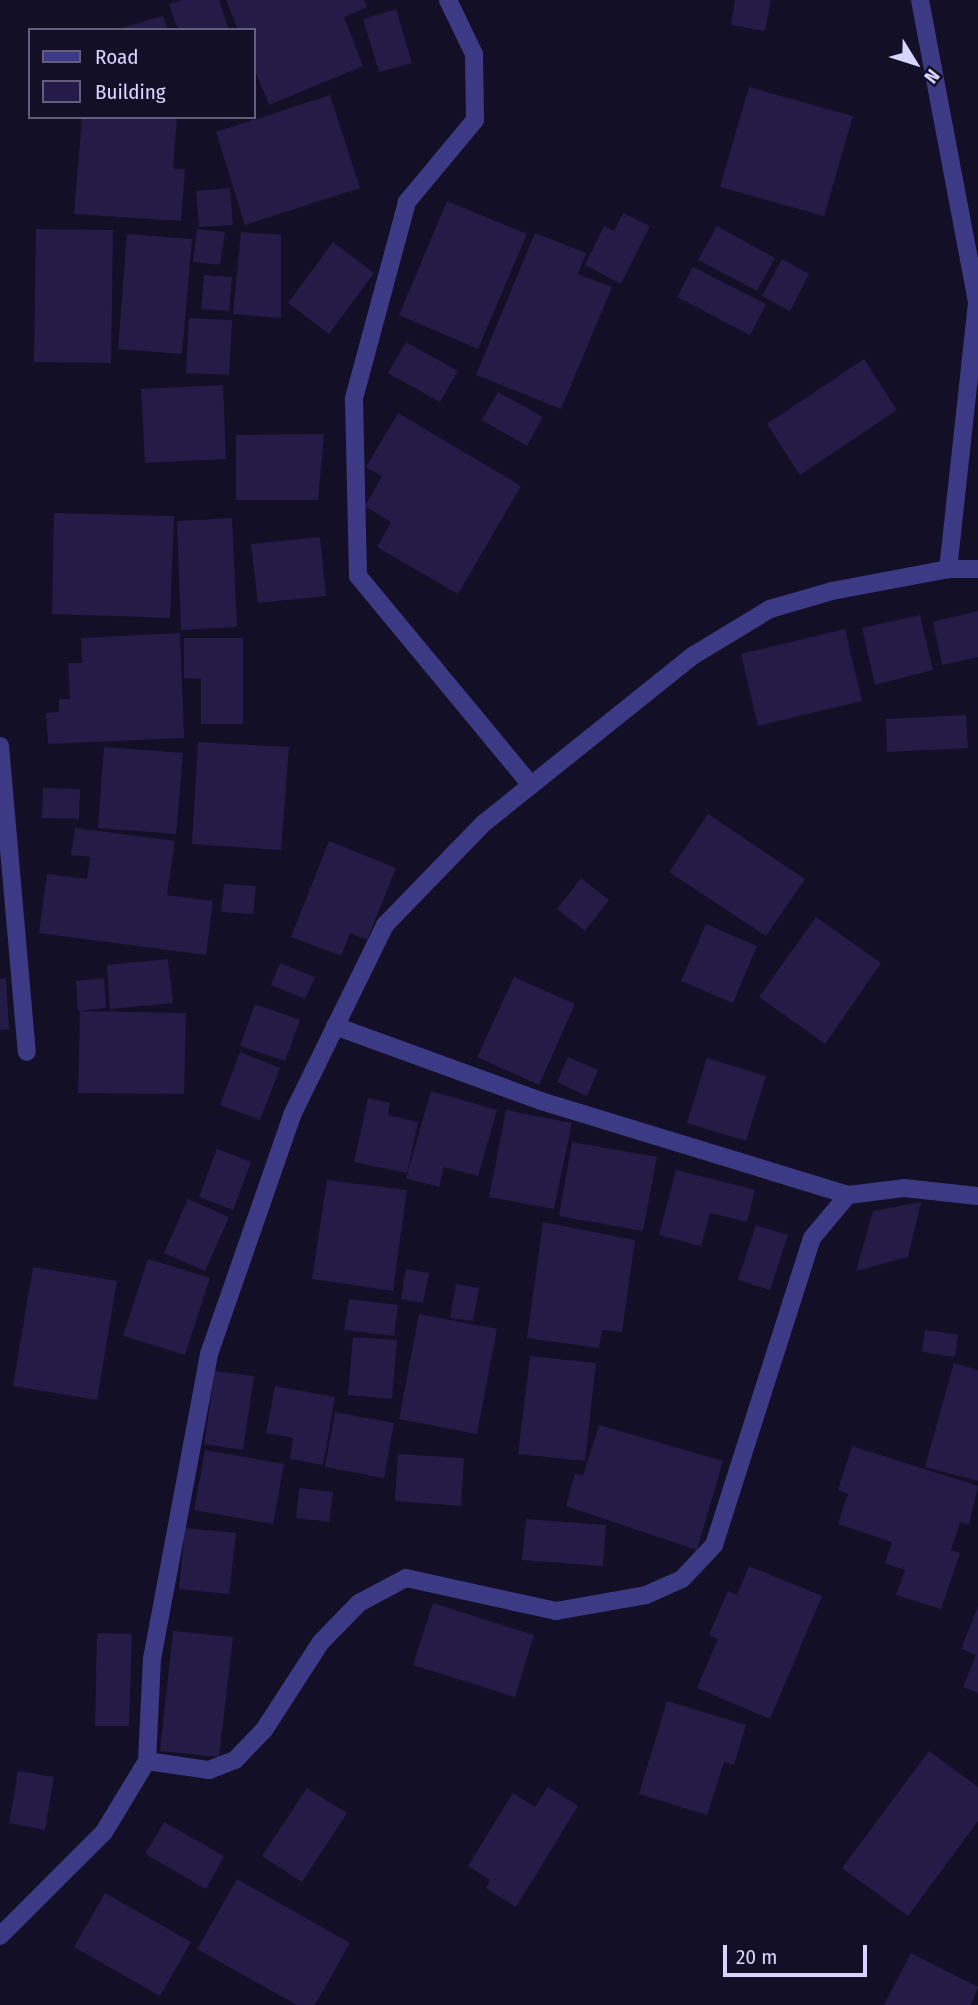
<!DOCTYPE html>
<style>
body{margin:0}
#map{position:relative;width:978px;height:2005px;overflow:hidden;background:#130f26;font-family:"Fira Sans Condensed",sans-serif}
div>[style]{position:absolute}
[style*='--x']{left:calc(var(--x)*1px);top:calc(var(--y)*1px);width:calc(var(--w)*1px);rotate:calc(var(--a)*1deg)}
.building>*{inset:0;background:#241b47}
.street>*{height:18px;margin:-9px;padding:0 9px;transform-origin:9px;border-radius:9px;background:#3d3a85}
span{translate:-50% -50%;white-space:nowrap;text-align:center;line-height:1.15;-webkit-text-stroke:5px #130f26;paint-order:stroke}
.legend{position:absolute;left:28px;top:28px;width:228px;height:91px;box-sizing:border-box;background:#130f26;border:2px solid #625e7d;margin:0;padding:9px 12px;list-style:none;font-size:21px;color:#d9d4ff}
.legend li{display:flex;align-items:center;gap:14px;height:35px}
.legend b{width:35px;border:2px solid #625e7d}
.north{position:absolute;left:880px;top:28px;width:70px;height:70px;-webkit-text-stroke:5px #130f26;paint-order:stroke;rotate:128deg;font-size:19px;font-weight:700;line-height:28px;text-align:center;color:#d9d4ff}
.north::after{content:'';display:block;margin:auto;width:24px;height:32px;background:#d9d4ff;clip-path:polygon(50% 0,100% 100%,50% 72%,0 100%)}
.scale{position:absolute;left:723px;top:1945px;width:144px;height:32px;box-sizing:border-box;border:4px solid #d9d4ff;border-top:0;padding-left:9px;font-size:21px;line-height:24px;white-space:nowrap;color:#d9d4ff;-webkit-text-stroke:5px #130f26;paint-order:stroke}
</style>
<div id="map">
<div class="building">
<div style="clip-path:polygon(182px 0,219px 0,229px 30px,178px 30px,169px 4px)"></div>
<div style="clip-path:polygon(226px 0,364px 0,367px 7px,344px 17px,363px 66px,269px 105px,254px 68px,254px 30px,238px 30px)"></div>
<div style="clip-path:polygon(735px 0,771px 0,765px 31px,731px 25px)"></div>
<div style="clip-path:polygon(396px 9px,412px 63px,379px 72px,363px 19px)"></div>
<div style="clip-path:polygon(163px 16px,168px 30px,118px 30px,118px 29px)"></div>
<div style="clip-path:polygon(749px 87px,853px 116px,824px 216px,720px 187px)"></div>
<div style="clip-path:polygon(330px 95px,360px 188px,245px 225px,216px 132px)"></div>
<div style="clip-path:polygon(82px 117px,177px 117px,173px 169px,185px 169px,181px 221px,74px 214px)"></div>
<div style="clip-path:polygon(230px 188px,233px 225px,199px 227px,196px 191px)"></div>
<div style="clip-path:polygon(447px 201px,527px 234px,478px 349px,399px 315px)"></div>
<div style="clip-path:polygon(623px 213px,650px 226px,621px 284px,585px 265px,604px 226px,614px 231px)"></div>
<div style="clip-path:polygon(717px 226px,775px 258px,757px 291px,698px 260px)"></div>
<div style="clip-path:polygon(36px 229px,113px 230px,111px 363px,34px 362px)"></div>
<div style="clip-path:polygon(197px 229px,225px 232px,220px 265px,193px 262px)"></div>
<div style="clip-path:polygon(241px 232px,281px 235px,281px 318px,233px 314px)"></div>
<div style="clip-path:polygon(535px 233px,586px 253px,578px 274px,612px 287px,561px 409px,476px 375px)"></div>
<div style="clip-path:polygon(127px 234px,192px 239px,182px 354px,118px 349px)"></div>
<div style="clip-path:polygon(333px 242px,374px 273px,329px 334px,288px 303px)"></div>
<div style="clip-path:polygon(782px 259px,809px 274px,790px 311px,762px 296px)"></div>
<div style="clip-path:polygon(693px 267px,766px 304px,750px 335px,677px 297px)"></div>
<div style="clip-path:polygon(204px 275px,232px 277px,229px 311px,201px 309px)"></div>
<div style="clip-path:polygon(189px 318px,232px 320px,229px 375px,186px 373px)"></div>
<div style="clip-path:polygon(406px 342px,458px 371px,440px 402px,388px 373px)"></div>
<div style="clip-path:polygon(864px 359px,897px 410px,800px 475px,767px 424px)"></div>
<div style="clip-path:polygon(223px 385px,226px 459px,145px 463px,141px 389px)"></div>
<div style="clip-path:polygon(498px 392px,543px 417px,527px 446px,482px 420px)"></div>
<div style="clip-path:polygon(398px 413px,521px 486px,458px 594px,377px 547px,391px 522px,365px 506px,382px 476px,366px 467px)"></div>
<div style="clip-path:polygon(324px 434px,318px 500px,236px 500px,236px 435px)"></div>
<div style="clip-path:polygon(54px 513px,174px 516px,170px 618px,52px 614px)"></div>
<div style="clip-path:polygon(232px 518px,237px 627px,181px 630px,177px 521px)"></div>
<div style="clip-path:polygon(320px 537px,326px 596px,258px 603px,251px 544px)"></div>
<div style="clip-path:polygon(978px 611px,978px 657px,942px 665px,933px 622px)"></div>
<div style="clip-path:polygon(920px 615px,933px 670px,875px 685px,862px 628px)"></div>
<div style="clip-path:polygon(845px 629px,862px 701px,758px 726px,741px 654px)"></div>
<div style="clip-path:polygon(180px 633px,184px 738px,48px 744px,46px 713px,59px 712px,59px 699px,70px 699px,68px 663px,82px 663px,81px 638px)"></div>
<div style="clip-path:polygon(184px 638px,243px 638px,243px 724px,201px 724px,201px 679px,184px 678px)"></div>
<div style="clip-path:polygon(966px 715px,968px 748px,887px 752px,886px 719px)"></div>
<div style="clip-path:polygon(198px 742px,289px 747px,281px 850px,192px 844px)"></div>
<div style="clip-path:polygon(104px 747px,183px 753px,176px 834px,98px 828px)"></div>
<div style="clip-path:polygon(43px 788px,80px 789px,79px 819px,42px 818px)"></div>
<div style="clip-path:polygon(708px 814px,805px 879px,766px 936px,669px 872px)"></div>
<div style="clip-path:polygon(75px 828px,175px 841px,167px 895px,213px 901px,206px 955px,39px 933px,47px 874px,87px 879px,90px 857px,71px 855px)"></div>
<div style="clip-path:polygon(329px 841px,396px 868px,367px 940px,350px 933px,341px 956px,291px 937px)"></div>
<div style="clip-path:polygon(581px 878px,609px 900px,585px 931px,557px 909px)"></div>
<div style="clip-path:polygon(224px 884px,256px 886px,253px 914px,221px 912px)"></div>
<div style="clip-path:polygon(816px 917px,881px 963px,825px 1044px,759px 997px)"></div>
<div style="clip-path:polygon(706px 924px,757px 946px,733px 1003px,681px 981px)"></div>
<div style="clip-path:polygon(168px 959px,173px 1003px,110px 1009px,107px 965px)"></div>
<div style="clip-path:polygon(280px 963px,315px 977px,305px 999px,271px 985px)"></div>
<div style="clip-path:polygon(514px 977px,575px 1004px,539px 1085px,477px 1057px)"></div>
<div style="clip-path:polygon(6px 978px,9px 1029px,0 1030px,0 979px)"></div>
<div style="clip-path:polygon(104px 978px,106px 1008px,78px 1011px,76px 981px)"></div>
<div style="clip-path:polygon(255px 1004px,300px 1020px,285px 1061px,240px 1046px)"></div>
<div style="clip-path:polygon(80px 1011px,186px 1013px,184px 1094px,78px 1093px)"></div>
<div style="clip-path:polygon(240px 1052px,280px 1068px,260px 1120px,220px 1105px)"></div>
<div style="clip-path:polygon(568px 1057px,598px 1070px,587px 1096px,557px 1082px)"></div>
<div style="clip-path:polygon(707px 1058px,766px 1076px,746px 1141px,687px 1123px)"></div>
<div style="clip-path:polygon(431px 1091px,497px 1110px,478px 1176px,444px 1167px,439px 1187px,406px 1178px)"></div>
<div style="clip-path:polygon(368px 1098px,390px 1103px,388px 1115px,418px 1122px,407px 1173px,354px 1162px)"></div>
<div style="clip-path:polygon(506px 1110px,572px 1123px,554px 1209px,489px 1197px)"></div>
<div style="clip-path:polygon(572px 1142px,657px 1157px,643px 1231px,559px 1216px)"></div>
<div style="clip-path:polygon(217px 1149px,251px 1162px,233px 1210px,199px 1197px)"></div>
<div style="clip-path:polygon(676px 1170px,755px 1190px,747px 1222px,710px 1213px,701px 1246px,659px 1235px)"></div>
<div style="clip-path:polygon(327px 1180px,407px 1190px,393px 1291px,312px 1279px)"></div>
<div style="clip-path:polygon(188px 1199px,229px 1217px,205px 1271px,164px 1253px)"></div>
<div style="clip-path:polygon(921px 1202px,908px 1257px,856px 1271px,873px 1211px)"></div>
<div style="clip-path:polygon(543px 1222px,635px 1240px,622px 1332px,602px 1330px,599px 1348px,527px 1338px)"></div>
<div style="clip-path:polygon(756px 1225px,788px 1235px,770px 1290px,738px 1280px)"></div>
<div style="clip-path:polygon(148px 1259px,210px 1278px,185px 1355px,123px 1336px)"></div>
<div style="clip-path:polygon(33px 1267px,117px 1281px,97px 1400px,13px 1386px)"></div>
<div style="clip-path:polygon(406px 1269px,429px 1273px,423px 1303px,401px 1299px)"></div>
<div style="clip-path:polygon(456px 1284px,479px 1288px,473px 1321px,450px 1318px)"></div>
<div style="clip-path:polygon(349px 1299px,398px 1305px,394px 1336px,344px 1330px)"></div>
<div style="clip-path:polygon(419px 1314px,497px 1329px,477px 1434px,399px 1419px)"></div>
<div style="clip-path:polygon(925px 1330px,958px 1335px,955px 1357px,922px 1352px)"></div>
<div style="clip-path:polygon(353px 1337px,397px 1340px,392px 1399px,348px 1395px)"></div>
<div style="clip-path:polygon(530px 1356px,596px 1363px,585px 1461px,518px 1454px)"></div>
<div style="clip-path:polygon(954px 1363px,978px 1370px,978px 1481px,925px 1467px)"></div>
<div style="clip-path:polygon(215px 1371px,254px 1376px,243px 1450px,204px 1444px)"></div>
<div style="clip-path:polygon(275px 1386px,335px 1397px,323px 1465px,290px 1459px,293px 1438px,266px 1433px)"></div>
<div style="clip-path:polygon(335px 1412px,394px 1423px,384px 1478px,325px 1467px)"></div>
<div style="clip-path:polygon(599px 1425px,723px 1461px,697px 1550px,566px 1506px,575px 1473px,583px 1476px)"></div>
<div style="clip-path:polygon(852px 1446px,978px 1486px,969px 1525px,960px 1522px,951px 1550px,960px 1553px,941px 1609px,896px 1595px,905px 1570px,885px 1563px,892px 1542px,838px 1524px,848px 1494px,838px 1490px)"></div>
<div style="clip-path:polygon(205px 1450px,284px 1464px,273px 1524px,194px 1510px)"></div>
<div style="clip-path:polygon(398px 1454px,464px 1458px,461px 1506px,395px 1501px)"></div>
<div style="clip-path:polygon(299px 1488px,333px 1492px,329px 1522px,296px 1518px)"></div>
<div style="clip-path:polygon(526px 1519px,606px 1525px,603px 1566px,522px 1560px)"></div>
<div style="clip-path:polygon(185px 1528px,236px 1533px,229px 1594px,179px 1589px)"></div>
<div style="clip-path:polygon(749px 1566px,822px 1596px,770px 1719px,697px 1688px,718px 1639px,709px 1635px,728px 1591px,737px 1595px)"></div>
<div style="clip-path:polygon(433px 1603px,534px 1635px,515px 1697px,413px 1665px)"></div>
<div style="clip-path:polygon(978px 1607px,978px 1693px,963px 1687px,976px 1655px,961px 1649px)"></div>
<div style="clip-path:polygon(173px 1631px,233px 1637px,219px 1757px,160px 1751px)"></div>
<div style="clip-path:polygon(97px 1633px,132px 1634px,129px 1726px,95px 1726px)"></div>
<div style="clip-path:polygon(667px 1701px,746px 1725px,734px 1765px,724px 1762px,707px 1815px,639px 1794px)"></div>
<div style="clip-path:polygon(929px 1751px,978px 1787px,978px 1821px,908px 1916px,842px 1868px)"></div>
<div style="clip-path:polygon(18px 1771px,54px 1777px,45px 1830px,9px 1823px)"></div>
<div style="clip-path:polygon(548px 1787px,578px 1806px,516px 1907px,486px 1888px,490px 1880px,468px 1866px,513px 1793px,535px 1807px)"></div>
<div style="clip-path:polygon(307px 1788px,347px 1813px,302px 1882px,262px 1856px)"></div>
<div style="clip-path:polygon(164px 1822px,224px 1856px,206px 1889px,145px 1854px)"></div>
<div style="clip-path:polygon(237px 1879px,350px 1943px,315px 2005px,297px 2005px,197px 1949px)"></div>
<div style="clip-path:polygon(105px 1893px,191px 1942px,160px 1996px,74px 1947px)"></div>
<div style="clip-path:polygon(911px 1953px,978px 1987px,971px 2005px,884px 2005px)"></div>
</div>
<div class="street">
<div style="--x:448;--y:0;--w:60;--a:64.3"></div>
<div style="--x:474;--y:54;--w:66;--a:89.1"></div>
<div style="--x:475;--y:120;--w:107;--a:129.7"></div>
<div style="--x:407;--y:202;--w:204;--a:105.1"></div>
<div style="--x:354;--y:399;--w:177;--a:88.7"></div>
<div style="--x:358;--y:576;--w:271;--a:50.4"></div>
<div style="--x:920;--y:0;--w:308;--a:79.3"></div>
<div style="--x:977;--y:303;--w:268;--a:96.2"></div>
<div style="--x:0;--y:746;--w:307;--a:85"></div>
<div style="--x:335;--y:1026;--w:219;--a:20"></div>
<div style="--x:541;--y:1101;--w:321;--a:17"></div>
<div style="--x:147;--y:1761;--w:63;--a:8.3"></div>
<div style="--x:209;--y:1770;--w:28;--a:-21"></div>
<div style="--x:235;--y:1760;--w:42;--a:-46"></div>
<div style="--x:264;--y:1730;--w:105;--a:-57.1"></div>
<div style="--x:321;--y:1642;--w:54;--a:-45.7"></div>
<div style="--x:359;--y:1603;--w:53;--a:-28"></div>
<div style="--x:406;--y:1578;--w:154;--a:12.4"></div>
<div style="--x:556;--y:1611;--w:91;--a:-10.1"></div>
<div style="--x:646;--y:1595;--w:39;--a:-24"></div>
<div style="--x:682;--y:1579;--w:47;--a:-46.7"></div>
<div style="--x:714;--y:1545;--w:322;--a:-72.3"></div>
<div style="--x:812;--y:1238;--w:56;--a:-50.1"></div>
<div style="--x:848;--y:1195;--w:56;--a:-7.1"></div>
<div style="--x:904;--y:1188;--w:74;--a:6.2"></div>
<div style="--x:0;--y:1936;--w:147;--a:-45"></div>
<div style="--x:104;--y:1832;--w:83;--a:-58.8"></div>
<div style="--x:147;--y:1761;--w:102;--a:-87.2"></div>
<div style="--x:152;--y:1659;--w:310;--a:-79.4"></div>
<div style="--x:209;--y:1354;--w:253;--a:-70.8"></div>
<div style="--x:292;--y:1115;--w:212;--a:-63.9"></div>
<div style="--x:385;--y:925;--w:142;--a:-45.9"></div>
<div style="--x:484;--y:823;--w:269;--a:-38.7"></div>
<div style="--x:694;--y:655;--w:89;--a:-31.2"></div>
<div style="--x:770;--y:609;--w:65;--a:-16.2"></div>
<div style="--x:832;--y:591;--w:118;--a:-10.7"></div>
<div style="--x:948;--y:569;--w:30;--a:0"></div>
</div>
<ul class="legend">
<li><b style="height:9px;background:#3d3a85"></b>Road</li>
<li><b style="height:19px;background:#241b47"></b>Building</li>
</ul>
<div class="north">N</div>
<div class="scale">20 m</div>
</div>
